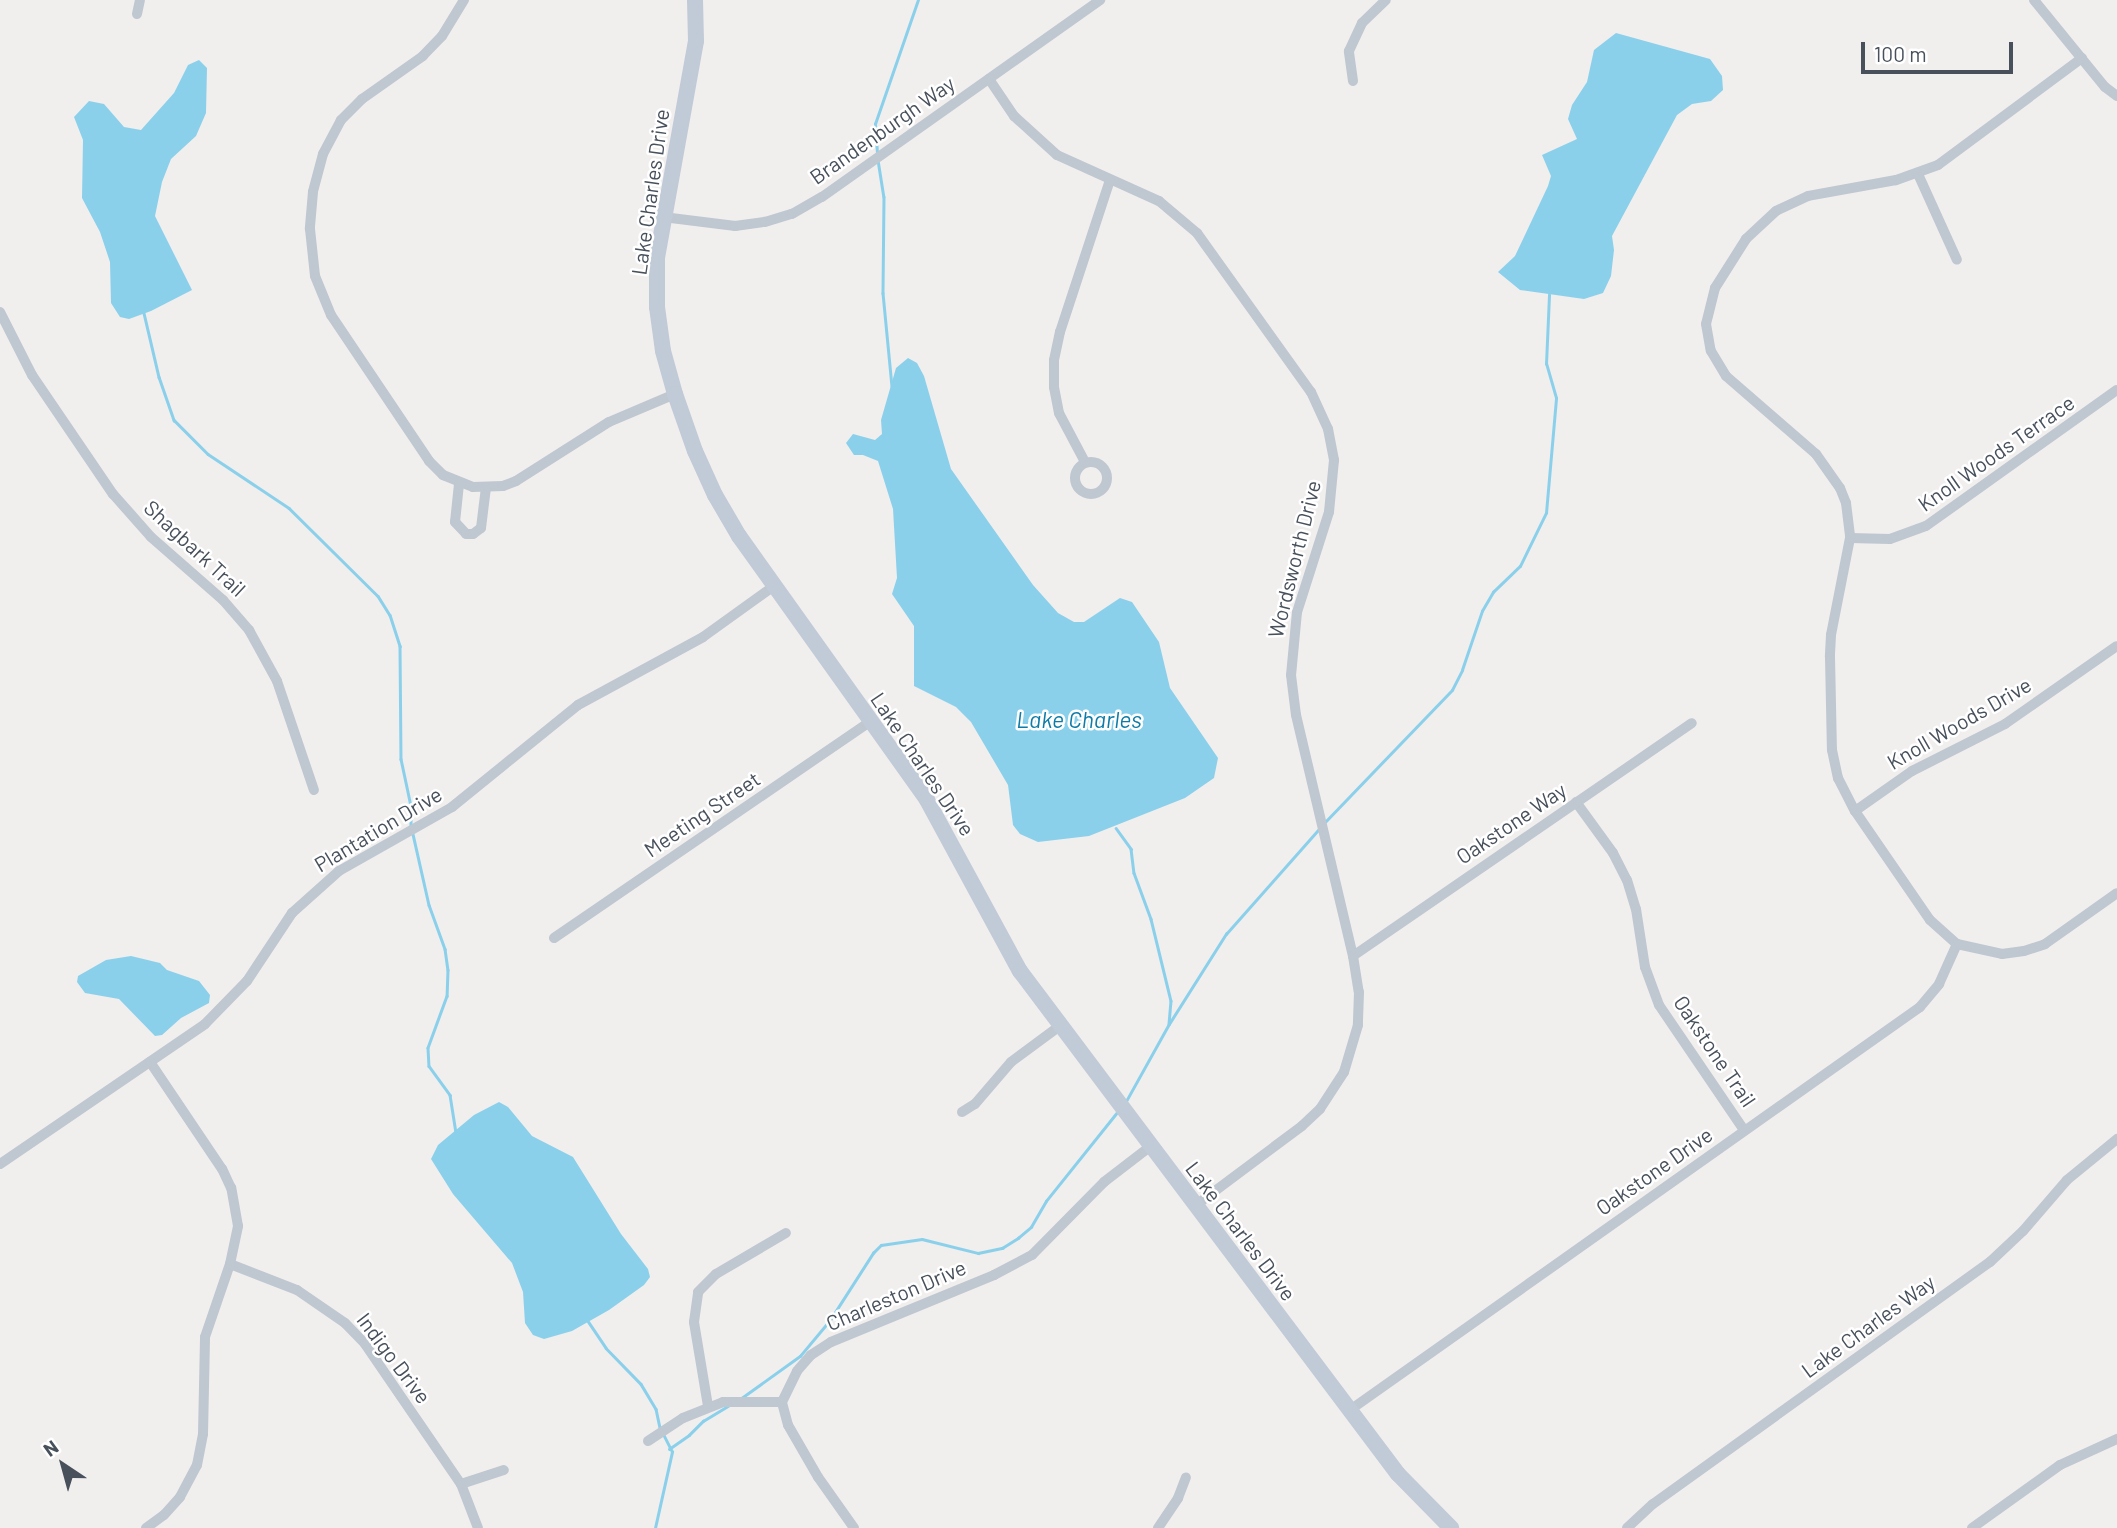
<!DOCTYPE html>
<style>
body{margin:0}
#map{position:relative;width:2117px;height:1528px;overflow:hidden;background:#f1eeee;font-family:Barlow,sans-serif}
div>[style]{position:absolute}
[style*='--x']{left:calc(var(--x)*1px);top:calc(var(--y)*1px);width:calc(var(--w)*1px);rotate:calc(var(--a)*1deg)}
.water>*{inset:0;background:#8ad0eb}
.stream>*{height:2.5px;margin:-1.25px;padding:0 1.25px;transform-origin:1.25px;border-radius:1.25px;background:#8ad0eb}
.street>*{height:10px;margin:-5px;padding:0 5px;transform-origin:5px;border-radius:5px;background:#bfc7d0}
.street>.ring{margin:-5px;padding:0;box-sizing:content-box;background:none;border:10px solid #bfc7d0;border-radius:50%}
.secondary>*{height:16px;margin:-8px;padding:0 8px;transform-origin:8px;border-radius:8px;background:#c1cad7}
span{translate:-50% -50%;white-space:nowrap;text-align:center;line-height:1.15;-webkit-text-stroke:5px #fff;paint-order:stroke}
.street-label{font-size:21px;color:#47505b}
.water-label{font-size:23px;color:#0e7ca7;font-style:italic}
.north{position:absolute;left:28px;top:1430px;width:70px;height:70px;-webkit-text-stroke:5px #fff;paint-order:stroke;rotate:324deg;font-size:19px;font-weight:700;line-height:28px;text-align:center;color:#47505b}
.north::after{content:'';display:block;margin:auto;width:24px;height:32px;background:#47505b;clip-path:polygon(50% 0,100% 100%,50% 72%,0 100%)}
.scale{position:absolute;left:1861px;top:42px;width:152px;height:32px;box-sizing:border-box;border:4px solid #47505b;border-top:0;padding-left:9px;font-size:21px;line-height:24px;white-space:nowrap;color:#47505b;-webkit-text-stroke:5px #fff;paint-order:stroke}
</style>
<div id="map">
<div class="water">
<div style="clip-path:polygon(1616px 33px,1710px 59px,1722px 76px,1723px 90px,1711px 101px,1692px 104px,1677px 115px,1612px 236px,1614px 250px,1611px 276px,1603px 293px,1584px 299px,1520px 290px,1498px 272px,1515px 256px,1548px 186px,1551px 176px,1542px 155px,1577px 139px,1568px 119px,1572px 105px,1587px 82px,1594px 50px)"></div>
<div style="clip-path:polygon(199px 60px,207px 68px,206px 113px,196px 136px,171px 159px,162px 182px,155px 216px,192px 290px,151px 311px,129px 319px,120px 317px,111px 303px,110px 262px,100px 232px,82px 198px,83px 140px,74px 117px,89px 101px,104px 104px,124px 127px,141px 130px,174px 93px,188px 65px)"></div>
<div style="clip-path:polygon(908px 358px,917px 363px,924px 376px,951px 469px,1033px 585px,1058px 613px,1074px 622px,1084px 622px,1120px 598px,1132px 602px,1159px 642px,1170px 688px,1218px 758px,1214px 778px,1185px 798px,1089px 836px,1038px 842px,1020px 834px,1013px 825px,1008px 785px,971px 722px,956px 707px,914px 686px,914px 626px,892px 594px,897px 578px,893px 509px,878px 461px,863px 455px,854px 455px,846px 443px,853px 434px,875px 440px,882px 434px,881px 420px,896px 368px)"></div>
<div style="clip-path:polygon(131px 956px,160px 963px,167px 970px,199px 981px,210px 995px,209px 1003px,181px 1018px,162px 1035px,155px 1036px,119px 999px,85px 993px,77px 982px,78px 976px,106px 960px)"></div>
<div style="clip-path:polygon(499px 1102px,508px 1107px,532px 1136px,573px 1157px,621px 1234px,648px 1269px,650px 1277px,644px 1285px,609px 1310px,572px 1331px,544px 1339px,533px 1335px,525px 1323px,523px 1292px,512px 1263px,453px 1194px,431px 1159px,438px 1145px,474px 1115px)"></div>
</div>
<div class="stream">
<div style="--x:877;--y:153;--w:29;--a:-94"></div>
<div style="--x:875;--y:124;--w:131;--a:-70.9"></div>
<div style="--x:878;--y:160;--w:37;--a:81"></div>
<div style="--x:884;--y:197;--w:96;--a:90.6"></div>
<div style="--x:883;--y:293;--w:93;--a:84.5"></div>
<div style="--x:144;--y:313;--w:66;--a:76.8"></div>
<div style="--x:159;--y:377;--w:46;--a:70.8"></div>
<div style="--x:174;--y:420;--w:48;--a:45"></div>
<div style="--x:208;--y:454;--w:97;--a:33.7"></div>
<div style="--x:289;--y:508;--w:125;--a:44.7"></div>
<div style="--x:378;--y:596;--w:22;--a:58"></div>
<div style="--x:390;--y:615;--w:33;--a:72"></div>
<div style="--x:400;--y:646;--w:113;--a:89.5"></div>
<div style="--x:401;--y:759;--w:48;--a:78"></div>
<div style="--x:411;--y:806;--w:22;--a:90"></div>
<div style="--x:1325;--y:822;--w:183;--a:-46.1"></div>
<div style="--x:1452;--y:690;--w:22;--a:-63"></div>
<div style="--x:1462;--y:670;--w:62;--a:-71.3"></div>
<div style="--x:1482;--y:611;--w:22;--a:-60"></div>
<div style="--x:1493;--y:592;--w:37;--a:-44"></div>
<div style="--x:1520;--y:566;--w:59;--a:-63.9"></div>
<div style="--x:1546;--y:513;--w:115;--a:-85"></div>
<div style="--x:1556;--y:398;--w:35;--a:-106"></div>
<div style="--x:1546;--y:364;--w:69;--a:-87.5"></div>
<div style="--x:1116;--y:828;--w:26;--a:54"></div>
<div style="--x:1131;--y:849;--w:24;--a:83"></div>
<div style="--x:1134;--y:873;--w:49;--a:69.7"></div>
<div style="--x:1151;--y:919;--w:84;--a:76.3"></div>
<div style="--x:1171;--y:1001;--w:23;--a:95"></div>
<div style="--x:413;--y:834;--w:73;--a:77.3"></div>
<div style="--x:429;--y:905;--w:47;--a:70"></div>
<div style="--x:445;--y:949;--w:21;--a:82"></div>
<div style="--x:448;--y:970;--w:26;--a:92"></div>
<div style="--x:447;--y:996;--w:55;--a:110.1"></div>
<div style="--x:428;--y:1048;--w:18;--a:87"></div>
<div style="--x:429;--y:1066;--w:36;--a:54"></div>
<div style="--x:450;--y:1095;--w:36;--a:81"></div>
<div style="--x:1125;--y:1103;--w:90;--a:-60.9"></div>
<div style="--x:1169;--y:1024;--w:107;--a:-57.7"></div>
<div style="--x:1226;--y:934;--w:139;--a:-48.5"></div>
<div style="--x:588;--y:1321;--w:32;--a:56"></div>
<div style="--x:606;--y:1348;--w:50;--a:45.8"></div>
<div style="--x:641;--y:1384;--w:29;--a:59"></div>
<div style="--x:656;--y:1409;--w:19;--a:78"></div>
<div style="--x:740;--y:1399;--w:74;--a:-35.6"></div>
<div style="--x:800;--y:1356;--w:47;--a:-50.2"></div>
<div style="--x:830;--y:1320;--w:80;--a:-57.3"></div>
<div style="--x:873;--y:1253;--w:11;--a:-45"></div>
<div style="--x:881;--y:1245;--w:41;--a:-8.3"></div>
<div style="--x:922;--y:1239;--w:58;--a:14"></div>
<div style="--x:978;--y:1253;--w:25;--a:-12"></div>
<div style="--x:1002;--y:1248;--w:19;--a:-32"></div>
<div style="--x:1018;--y:1238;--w:17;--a:-40"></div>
<div style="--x:1031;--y:1227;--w:30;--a:-60"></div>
<div style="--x:1046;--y:1201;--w:115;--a:-51.3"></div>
<div style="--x:669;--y:1449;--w:24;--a:-35"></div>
<div style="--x:689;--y:1435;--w:20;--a:-45"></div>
<div style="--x:703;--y:1421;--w:29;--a:-31"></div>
<div style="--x:655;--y:1528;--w:78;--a:-77.4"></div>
<div style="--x:672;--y:1452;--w:20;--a:-117"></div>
</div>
<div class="street">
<div style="--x:464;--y:0;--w:42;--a:121.4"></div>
<div style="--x:442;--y:36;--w:28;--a:134"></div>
<div style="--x:423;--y:56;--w:75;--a:144.8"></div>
<div style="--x:362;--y:99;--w:30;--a:135"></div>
<div style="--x:341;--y:120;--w:38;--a:118"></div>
<div style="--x:323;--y:154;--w:39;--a:105"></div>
<div style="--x:313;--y:192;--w:37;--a:95"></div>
<div style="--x:310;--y:229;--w:47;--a:83.9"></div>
<div style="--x:315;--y:276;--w:42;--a:67.7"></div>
<div style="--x:331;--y:315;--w:176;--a:56.1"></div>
<div style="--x:429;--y:461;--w:20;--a:45"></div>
<div style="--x:443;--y:475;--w:32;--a:22"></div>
<div style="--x:473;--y:487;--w:30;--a:-2"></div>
<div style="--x:503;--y:486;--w:14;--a:-21"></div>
<div style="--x:516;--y:481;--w:110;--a:-32.4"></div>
<div style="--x:609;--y:422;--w:72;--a:-23"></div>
<div style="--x:2034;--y:0;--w:112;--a:50.8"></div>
<div style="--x:2105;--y:87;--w:15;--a:37"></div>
<div style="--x:137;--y:14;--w:14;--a:-78"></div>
<div style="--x:2082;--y:58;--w:179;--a:143.4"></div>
<div style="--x:1938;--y:165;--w:45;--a:160.3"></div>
<div style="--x:1896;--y:180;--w:89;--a:169.7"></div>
<div style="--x:1808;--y:196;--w:35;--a:155"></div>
<div style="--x:1776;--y:211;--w:41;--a:137"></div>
<div style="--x:1746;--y:239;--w:58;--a:122.3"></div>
<div style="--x:1715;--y:288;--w:37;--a:104"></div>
<div style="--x:1706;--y:324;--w:27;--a:80"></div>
<div style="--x:1711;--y:351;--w:29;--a:59"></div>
<div style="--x:1726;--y:376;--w:119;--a:40.9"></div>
<div style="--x:1816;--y:454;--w:42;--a:54.8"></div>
<div style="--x:1840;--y:488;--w:16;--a:68"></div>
<div style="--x:1846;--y:503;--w:35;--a:83"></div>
<div style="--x:1850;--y:538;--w:99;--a:101.1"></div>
<div style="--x:1831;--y:635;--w:22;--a:93"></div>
<div style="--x:1830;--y:657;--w:93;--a:88.8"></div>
<div style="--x:1832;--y:750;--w:29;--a:78"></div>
<div style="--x:1838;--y:778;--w:37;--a:63"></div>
<div style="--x:1855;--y:811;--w:132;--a:55.5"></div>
<div style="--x:1930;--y:920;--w:36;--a:42"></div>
<div style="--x:1957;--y:944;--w:46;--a:12.5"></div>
<div style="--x:2002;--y:954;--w:22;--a:-8"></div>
<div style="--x:2024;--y:951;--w:22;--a:-18"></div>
<div style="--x:2045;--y:944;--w:88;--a:-35.3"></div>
<div style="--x:989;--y:79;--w:45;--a:56"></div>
<div style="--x:1014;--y:116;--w:58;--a:42.2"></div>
<div style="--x:1057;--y:155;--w:112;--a:24.3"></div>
<div style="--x:1159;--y:201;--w:50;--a:40.1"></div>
<div style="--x:1197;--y:233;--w:196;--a:54.4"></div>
<div style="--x:1311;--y:392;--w:41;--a:65.3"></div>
<div style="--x:1328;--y:429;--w:32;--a:79"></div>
<div style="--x:1334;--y:460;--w:52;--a:95.5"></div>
<div style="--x:1329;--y:512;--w:105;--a:107.7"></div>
<div style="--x:1297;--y:612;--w:63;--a:95.4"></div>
<div style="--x:1291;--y:675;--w:40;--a:82.9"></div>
<div style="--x:1296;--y:715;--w:248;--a:76.7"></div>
<div style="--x:1353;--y:956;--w:36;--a:81"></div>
<div style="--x:1359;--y:992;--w:33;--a:92"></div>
<div style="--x:1358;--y:1025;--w:49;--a:106.6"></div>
<div style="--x:1344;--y:1072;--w:44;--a:123"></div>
<div style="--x:1320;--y:1109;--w:25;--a:137"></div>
<div style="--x:1302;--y:1126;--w:132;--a:143.3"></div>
<div style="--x:1353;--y:81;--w:30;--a:-98"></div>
<div style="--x:1349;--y:51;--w:31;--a:-65"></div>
<div style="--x:1362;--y:23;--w:33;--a:-44"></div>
<div style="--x:1918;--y:174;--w:94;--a:65.6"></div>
<div style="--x:663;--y:217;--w:73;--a:7.1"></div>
<div style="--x:735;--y:226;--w:30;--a:-8"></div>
<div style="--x:765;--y:222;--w:28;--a:-17"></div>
<div style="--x:792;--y:214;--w:34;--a:-30"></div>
<div style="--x:822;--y:197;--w:341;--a:-35.3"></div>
<div style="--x:0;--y:312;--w:71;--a:63.1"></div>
<div style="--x:32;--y:375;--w:144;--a:55.8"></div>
<div style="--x:113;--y:494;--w:57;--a:48.5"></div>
<div style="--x:151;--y:537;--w:96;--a:41.2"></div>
<div style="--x:223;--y:600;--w:40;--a:49"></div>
<div style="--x:249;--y:630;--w:58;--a:61.2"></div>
<div style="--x:277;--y:681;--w:115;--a:71.3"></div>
<div class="ring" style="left:1075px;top:462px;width:22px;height:22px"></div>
<div style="--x:1085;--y:462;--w:55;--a:-118"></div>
<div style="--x:1059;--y:413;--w:26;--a:-101"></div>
<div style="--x:1054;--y:387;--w:27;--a:-90"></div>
<div style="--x:1054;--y:360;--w:29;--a:-78"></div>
<div style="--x:1060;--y:332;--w:160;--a:-71.8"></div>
<div style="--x:459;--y:484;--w:38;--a:96"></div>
<div style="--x:455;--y:522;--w:16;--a:47"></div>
<div style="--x:466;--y:534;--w:7;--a:0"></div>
<div style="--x:473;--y:534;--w:10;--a:-37"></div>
<div style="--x:481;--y:528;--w:39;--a:-83"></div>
<div style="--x:1850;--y:538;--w:40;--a:1.4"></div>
<div style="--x:1890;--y:539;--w:38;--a:-20"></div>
<div style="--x:1926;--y:526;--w:234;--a:-35.5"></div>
<div style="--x:1576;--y:802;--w:63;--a:54"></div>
<div style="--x:1613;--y:853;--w:30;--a:63"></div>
<div style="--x:1627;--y:880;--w:30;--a:73"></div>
<div style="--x:1636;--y:909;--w:59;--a:81.2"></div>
<div style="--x:1645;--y:967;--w:40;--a:69.8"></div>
<div style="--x:1659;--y:1005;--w:151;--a:55.8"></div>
<div style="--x:1855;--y:811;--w:70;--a:-35.1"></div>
<div style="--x:1912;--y:771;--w:104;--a:-26.8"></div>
<div style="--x:2005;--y:724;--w:136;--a:-34.9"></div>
<div style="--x:554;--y:938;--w:384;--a:-34.4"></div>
<div style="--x:1353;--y:956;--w:411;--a:-34.5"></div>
<div style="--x:962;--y:1112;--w:15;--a:-32"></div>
<div style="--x:975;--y:1104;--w:55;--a:-49.4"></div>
<div style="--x:1011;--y:1062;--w:62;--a:-36.5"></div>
<div style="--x:0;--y:1164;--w:248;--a:-34.3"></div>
<div style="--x:205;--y:1024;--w:60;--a:-45.7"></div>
<div style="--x:247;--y:981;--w:82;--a:-56.5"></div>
<div style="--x:292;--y:913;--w:63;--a:-41.8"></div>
<div style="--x:339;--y:871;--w:130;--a:-29.5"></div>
<div style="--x:452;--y:807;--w:162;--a:-39"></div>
<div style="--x:578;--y:705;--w:142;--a:-28.5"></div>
<div style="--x:703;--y:637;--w:87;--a:-35.7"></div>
<div style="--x:230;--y:1264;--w:72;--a:21.2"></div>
<div style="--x:297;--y:1290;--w:58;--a:34.5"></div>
<div style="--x:345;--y:1323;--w:29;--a:46"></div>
<div style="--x:365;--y:1344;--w:170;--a:55.6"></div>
<div style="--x:461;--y:1484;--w:47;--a:68.9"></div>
<div style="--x:708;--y:1406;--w:85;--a:-99.5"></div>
<div style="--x:694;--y:1322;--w:30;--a:-82"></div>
<div style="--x:698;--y:1292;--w:25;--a:-45"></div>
<div style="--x:716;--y:1274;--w:81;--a:-30.4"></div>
<div style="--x:1350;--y:1410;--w:698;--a:-35.26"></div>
<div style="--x:1920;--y:1007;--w:30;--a:-50"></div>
<div style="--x:1939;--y:984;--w:44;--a:-65.8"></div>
<div style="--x:648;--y:1441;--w:42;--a:-33.3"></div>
<div style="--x:683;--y:1418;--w:43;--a:-21.8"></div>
<div style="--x:723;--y:1402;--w:59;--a:0"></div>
<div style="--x:461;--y:1484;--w:45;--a:-18"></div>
<div style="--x:146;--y:1528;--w:22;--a:-36"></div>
<div style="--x:164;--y:1515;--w:24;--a:-48"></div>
<div style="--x:180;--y:1497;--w:36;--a:-62"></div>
<div style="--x:197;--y:1465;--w:32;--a:-79"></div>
<div style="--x:203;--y:1434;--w:97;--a:-88.8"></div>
<div style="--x:205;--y:1337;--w:77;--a:-71.1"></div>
<div style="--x:230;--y:1264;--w:39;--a:-78"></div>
<div style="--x:238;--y:1226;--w:39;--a:-100"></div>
<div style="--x:231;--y:1188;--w:21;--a:-115"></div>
<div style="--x:222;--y:1169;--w:129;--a:-123.9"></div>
<div style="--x:854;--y:1528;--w:62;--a:-125.2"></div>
<div style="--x:818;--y:1477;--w:60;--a:-120"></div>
<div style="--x:788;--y:1425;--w:24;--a:-105"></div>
<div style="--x:782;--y:1402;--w:34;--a:-64"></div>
<div style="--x:797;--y:1371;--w:21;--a:-49"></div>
<div style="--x:811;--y:1355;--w:24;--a:-33"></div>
<div style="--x:831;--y:1342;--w:176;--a:-22.3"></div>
<div style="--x:994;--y:1275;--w:43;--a:-27.8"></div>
<div style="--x:1032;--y:1255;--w:103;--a:-45.4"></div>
<div style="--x:1104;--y:1182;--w:59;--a:-37.5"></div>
<div style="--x:1158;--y:1528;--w:36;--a:-56"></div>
<div style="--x:1178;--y:1498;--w:22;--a:-69"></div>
<div style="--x:1627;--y:1528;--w:35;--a:-43"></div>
<div style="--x:1653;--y:1504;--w:415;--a:-35.7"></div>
<div style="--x:1990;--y:1262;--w:45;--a:-43.2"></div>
<div style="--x:2023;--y:1231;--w:67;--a:-49.2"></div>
<div style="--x:2067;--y:1180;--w:65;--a:-39.4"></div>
<div style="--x:1972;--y:1528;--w:108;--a:-35.6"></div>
<div style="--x:2060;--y:1465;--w:63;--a:-24.5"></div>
</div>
<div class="secondary">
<div style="--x:695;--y:0;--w:41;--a:88.6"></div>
<div style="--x:696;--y:41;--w:220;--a:100.2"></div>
<div style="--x:657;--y:258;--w:49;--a:90"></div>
<div style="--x:657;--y:307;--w:44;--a:82.2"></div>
<div style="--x:663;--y:351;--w:45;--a:74.4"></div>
<div style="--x:675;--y:394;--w:60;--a:70.7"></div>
<div style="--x:695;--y:451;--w:48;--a:65.6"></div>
<div style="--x:715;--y:495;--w:48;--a:59.7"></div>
<div style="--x:739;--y:536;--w:324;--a:54.5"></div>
<div style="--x:927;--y:800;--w:195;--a:61.5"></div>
<div style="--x:1020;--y:971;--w:629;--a:53.08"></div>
<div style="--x:1398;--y:1474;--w:76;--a:45.5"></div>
</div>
<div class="street-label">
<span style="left:882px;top:130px;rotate:-35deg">Brandenburgh Way</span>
<span style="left:650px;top:192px;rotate:-82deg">Lake Charles Drive</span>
<span style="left:1996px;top:453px;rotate:-35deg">Knoll Woods Terrace</span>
<span style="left:195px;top:548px;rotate:43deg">Shagbark Trail</span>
<span style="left:1294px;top:559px;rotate:-76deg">Wordsworth Drive</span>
<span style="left:1959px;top:723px;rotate:-30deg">Knoll Woods Drive</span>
<span style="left:923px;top:764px;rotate:56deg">Lake Charles Drive</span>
<span style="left:702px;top:814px;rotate:-34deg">Meeting Street</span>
<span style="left:1511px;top:823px;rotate:-34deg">Oakstone Way</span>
<span style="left:378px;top:829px;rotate:-31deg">Plantation Drive</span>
<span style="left:1715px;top:1051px;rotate:56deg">Oakstone Trail</span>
<span style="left:1654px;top:1171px;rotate:-35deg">Oakstone Drive</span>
<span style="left:1241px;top:1231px;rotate:53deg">Lake Charles Drive</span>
<span style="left:896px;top:1295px;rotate:-23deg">Charleston Drive</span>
<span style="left:1868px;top:1326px;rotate:-36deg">Lake Charles Way</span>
<span style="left:394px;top:1358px;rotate:53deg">Indigo Drive</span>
</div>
<div class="water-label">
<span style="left:1079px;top:719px">Lake Charles</span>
</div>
<div class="north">N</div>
<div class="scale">100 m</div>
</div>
